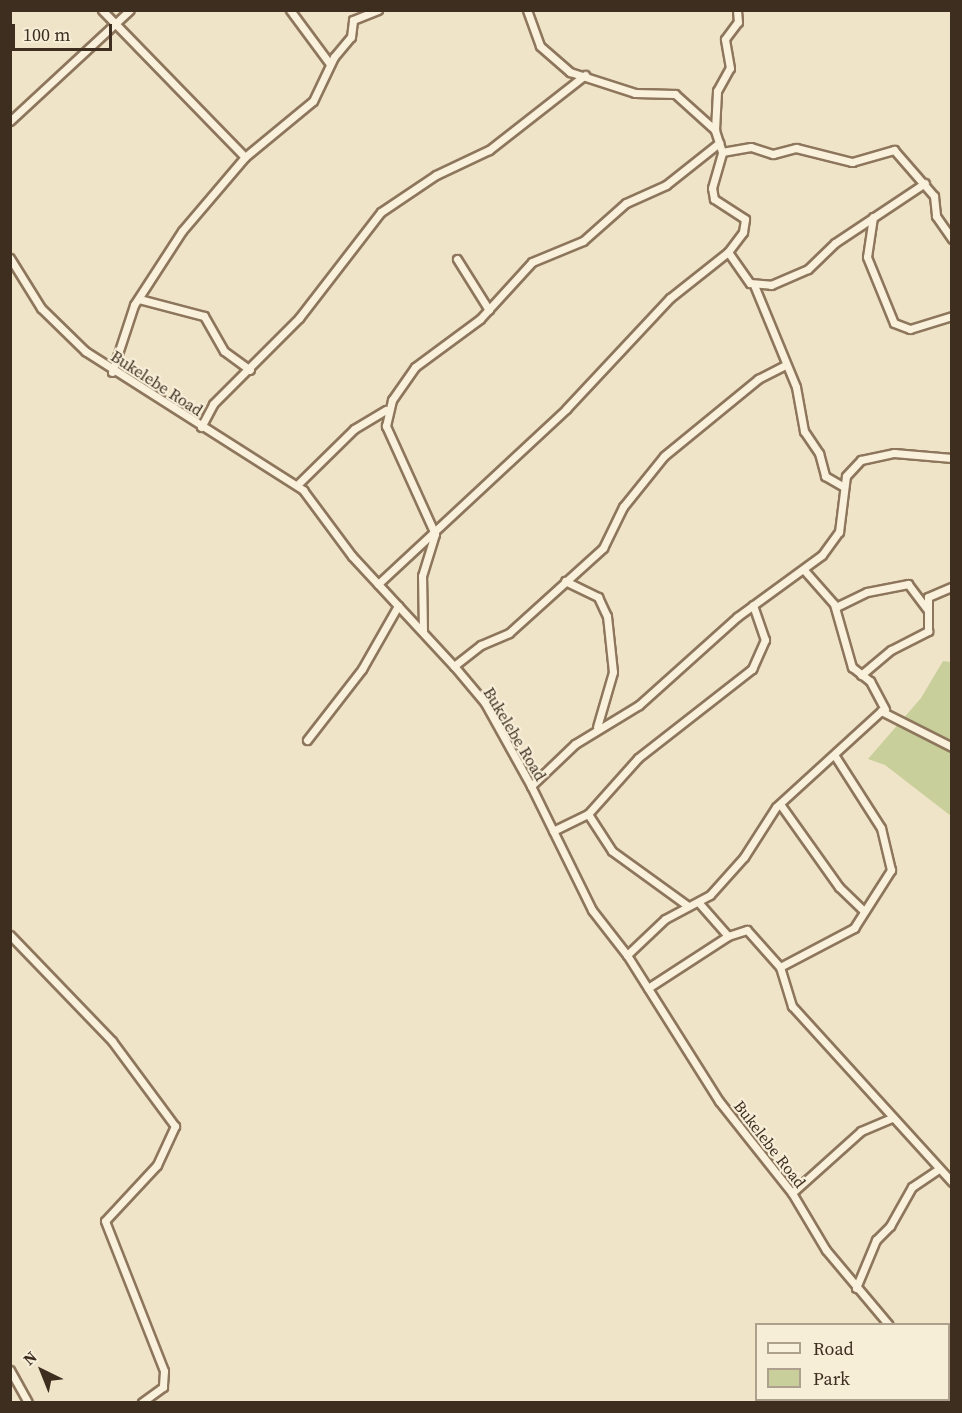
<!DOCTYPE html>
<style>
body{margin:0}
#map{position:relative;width:962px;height:1413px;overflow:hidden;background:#f0e4c8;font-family:"Source Serif 4",serif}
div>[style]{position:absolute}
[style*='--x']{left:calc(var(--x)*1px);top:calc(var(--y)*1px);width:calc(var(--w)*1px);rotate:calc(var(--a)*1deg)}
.green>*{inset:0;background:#c9cf9b}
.roads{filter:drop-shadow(2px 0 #8d765c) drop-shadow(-2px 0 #8d765c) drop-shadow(0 2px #8d765c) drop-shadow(0 -2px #8d765c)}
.minor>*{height:7px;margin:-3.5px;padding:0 3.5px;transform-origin:3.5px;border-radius:3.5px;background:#faf1dc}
span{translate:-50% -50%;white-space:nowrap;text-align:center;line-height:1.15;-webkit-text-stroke:4.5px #f7eed8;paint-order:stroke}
.street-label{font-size:16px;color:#3d2e20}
.frame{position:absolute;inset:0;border:12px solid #3d2e20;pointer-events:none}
.legend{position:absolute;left:755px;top:1323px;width:195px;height:78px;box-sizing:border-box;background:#f7eed8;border:2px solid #ada18e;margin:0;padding:8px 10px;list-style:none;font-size:18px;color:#3d2e20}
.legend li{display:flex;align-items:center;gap:12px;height:30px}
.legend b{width:30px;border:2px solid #ada18e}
.north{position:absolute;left:12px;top:1341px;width:60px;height:60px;-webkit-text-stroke:4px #f7eed8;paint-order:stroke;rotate:317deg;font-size:16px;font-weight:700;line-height:24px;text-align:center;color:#3d2e20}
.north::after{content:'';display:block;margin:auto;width:21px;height:27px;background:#3d2e20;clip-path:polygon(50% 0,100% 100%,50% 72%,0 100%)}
.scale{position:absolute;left:12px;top:24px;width:100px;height:27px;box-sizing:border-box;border:3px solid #3d2e20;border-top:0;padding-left:8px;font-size:18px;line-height:21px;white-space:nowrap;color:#3d2e20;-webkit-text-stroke:4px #f7eed8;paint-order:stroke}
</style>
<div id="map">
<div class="green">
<div style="clip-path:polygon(943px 661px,951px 662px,951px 816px,885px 765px,868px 759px,921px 698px)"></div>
</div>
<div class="roads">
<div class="minor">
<div style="--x:102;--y:10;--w:205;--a:45.8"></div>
<div style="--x:290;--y:10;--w:67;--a:53.5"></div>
<div style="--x:527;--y:10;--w:38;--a:70"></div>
<div style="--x:540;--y:46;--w:40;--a:41"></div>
<div style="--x:570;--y:72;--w:68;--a:17.9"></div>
<div style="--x:635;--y:93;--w:40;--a:1.4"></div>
<div style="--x:675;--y:94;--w:54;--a:42"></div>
<div style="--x:10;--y:121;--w:163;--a:-42.8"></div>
<div style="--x:722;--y:152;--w:29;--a:-10"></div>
<div style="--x:751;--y:147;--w:23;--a:18"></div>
<div style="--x:773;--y:154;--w:24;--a:-15"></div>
<div style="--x:796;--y:148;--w:58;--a:14"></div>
<div style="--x:852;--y:162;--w:44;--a:-15.9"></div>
<div style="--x:894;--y:150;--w:61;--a:49"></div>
<div style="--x:934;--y:196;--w:20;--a:84"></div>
<div style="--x:936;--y:216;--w:28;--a:55"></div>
<div style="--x:873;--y:217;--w:40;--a:98.5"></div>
<div style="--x:867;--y:257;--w:71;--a:67.8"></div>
<div style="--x:894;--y:323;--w:17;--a:21"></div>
<div style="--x:910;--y:329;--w:44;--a:-17.2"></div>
<div style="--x:728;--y:252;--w:38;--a:55"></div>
<div style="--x:750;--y:283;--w:21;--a:5"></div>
<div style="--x:771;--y:285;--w:40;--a:-23.4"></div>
<div style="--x:808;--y:269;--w:37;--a:-44"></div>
<div style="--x:835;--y:243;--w:108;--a:-33.7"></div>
<div style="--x:10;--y:258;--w:59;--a:58.2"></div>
<div style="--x:41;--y:308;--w:62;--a:44.3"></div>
<div style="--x:85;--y:351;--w:259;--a:32.5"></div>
<div style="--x:303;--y:490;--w:82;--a:53.4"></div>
<div style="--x:352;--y:556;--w:150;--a:47.2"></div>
<div style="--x:454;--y:666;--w:48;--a:50"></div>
<div style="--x:485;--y:703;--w:95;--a:61"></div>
<div style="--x:531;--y:786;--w:138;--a:63.8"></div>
<div style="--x:592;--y:910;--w:57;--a:52.1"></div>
<div style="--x:627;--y:955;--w:173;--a:57.8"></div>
<div style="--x:719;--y:1101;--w:117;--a:51.6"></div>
<div style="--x:792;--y:1193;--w:66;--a:59.2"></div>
<div style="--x:826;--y:1250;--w:97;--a:50"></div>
<div style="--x:457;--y:259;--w:60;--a:57.9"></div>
<div style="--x:754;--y:285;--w:110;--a:67.6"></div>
<div style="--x:796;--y:387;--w:45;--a:79.7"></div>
<div style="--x:804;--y:431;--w:27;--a:56"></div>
<div style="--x:819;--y:453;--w:24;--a:75"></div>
<div style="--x:825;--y:476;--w:22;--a:30"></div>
<div style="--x:139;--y:299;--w:67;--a:14.7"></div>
<div style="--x:204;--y:316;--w:40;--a:60.3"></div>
<div style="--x:224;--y:351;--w:32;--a:36"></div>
<div style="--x:112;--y:372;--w:71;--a:-71.8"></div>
<div style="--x:134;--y:305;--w:88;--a:-57"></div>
<div style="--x:182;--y:231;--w:97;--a:-49.6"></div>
<div style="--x:245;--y:157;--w:88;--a:-39.5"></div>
<div style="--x:313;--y:101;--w:49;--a:-64.5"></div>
<div style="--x:334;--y:57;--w:26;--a:-50"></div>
<div style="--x:351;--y:37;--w:17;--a:-83"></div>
<div style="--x:353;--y:20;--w:27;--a:-22"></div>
<div style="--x:201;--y:427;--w:26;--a:-62"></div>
<div style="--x:213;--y:404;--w:122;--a:-45"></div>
<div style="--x:299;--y:318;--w:134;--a:-52.3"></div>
<div style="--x:381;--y:212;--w:66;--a:-33.9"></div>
<div style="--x:436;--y:175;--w:59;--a:-25.3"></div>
<div style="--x:489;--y:150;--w:122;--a:-38"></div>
<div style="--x:297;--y:485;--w:80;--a:-44.5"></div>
<div style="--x:354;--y:429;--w:37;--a:-31"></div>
<div style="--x:804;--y:570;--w:45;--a:48.6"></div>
<div style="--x:834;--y:604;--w:66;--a:74.1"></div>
<div style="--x:852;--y:667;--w:23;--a:38"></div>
<div style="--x:870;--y:681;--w:32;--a:62"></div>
<div style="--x:565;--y:581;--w:37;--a:26"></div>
<div style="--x:598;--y:597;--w:21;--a:65"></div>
<div style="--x:607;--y:616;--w:56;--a:83.9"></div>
<div style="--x:613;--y:672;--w:57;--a:106.2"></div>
<div style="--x:378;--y:584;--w:257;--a:-42.9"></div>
<div style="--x:566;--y:409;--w:152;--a:-46.9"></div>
<div style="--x:670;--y:298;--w:74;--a:-38.4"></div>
<div style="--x:728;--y:252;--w:25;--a:-53"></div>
<div style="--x:743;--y:232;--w:13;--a:-81"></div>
<div style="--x:745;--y:219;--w:37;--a:-147"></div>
<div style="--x:714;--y:199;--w:11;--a:-100"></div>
<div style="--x:712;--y:188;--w:37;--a:-74"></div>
<div style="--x:722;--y:152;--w:23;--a:-108"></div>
<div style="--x:715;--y:130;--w:39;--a:-87"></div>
<div style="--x:717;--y:91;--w:26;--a:-61"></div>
<div style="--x:730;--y:68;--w:29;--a:-100"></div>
<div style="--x:725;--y:39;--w:21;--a:-53"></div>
<div style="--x:738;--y:22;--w:12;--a:-95"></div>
<div style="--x:836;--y:607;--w:34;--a:-26"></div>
<div style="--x:867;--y:592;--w:42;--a:-11"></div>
<div style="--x:908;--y:584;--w:31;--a:53"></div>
<div style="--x:423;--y:631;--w:55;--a:-91"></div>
<div style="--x:422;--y:576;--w:44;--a:-72.8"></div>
<div style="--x:435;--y:534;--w:119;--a:-114.4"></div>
<div style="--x:386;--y:426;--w:27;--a:-77"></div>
<div style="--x:392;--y:400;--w:40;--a:-55.1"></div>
<div style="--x:415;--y:367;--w:81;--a:-36.4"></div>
<div style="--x:480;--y:319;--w:77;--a:-47.6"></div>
<div style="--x:532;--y:262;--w:55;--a:-22.4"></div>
<div style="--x:583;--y:241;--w:57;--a:-41.5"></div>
<div style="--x:626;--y:203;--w:44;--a:-24.2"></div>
<div style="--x:666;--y:185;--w:68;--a:-38.4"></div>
<div style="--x:454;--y:666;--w:34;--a:-38"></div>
<div style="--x:481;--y:645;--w:30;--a:-23"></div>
<div style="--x:509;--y:633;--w:127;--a:-42.1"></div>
<div style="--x:603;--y:548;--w:46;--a:-64"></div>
<div style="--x:623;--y:507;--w:65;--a:-51.2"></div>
<div style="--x:664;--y:456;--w:122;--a:-39.3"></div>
<div style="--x:758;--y:379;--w:31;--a:-27"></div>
<div style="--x:861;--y:675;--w:39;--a:-40"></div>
<div style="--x:891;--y:650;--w:42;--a:-27.2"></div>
<div style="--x:928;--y:631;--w:34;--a:-90"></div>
<div style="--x:928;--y:597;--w:26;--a:-23"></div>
<div style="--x:307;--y:740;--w:90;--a:-52.2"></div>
<div style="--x:362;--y:669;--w:73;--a:-60.3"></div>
<div style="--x:531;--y:786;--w:61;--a:-43.7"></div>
<div style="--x:575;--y:744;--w:75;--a:-31.4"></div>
<div style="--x:639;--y:705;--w:132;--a:-41.9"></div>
<div style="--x:737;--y:617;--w:105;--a:-36.1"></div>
<div style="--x:822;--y:555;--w:29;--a:-54"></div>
<div style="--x:839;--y:532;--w:56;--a:-82.9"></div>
<div style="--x:846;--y:476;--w:22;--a:-47"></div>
<div style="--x:861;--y:460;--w:34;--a:-12"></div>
<div style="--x:894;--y:453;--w:58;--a:4.9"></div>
<div style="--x:780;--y:804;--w:102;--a:54.6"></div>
<div style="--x:839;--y:887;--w:35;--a:44"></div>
<div style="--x:588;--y:814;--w:44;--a:57"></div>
<div style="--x:612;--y:851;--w:94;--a:35.9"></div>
<div style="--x:553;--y:831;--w:39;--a:-26"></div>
<div style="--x:588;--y:814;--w:75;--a:-48.2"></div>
<div style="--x:638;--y:758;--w:145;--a:-38"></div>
<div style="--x:752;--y:669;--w:32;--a:-66"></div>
<div style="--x:765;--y:640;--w:37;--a:-109"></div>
<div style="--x:699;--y:903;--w:44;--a:48.7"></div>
<div style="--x:10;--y:935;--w:147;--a:46.1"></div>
<div style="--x:112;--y:1041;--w:106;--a:53.5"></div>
<div style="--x:175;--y:1126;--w:43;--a:114.8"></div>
<div style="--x:157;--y:1165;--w:76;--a:132.9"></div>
<div style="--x:105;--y:1221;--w:161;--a:68.5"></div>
<div style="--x:164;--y:1371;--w:16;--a:94"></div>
<div style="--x:163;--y:1387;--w:26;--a:144"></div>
<div style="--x:627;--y:955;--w:52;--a:-43.5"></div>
<div style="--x:665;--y:919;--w:51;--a:-28.1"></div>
<div style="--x:710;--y:895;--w:51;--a:-48.2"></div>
<div style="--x:744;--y:857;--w:59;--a:-57.4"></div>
<div style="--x:776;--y:807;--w:142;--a:-42.4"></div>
<div style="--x:881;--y:711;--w:80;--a:26.9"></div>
<div style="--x:780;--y:967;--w:84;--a:-27.8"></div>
<div style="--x:854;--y:928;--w:69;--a:-57.5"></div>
<div style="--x:891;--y:870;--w:43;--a:-103.4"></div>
<div style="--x:881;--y:828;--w:85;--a:-122.6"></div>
<div style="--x:648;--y:988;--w:95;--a:-33"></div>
<div style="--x:728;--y:936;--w:20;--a:-18"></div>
<div style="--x:747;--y:930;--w:50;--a:48.3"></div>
<div style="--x:780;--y:967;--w:41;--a:72.9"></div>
<div style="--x:792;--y:1006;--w:238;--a:47.7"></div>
<div style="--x:792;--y:1193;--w:93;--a:-41.9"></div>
<div style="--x:861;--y:1131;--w:34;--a:-23"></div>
<div style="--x:856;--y:1288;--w:52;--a:-67.4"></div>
<div style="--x:876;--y:1240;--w:20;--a:-45"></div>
<div style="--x:890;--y:1226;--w:45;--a:-60.6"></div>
<div style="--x:912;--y:1187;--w:32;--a:-34"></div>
<div style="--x:10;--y:1370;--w:37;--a:61"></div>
<div style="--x:929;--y:1400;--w:2;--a:63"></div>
<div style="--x:861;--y:1402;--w:3;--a:-45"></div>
</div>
</div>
<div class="street-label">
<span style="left:157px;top:383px;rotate:33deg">Bukelebe Road</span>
<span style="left:515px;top:734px;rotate:59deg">Bukelebe Road</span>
<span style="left:770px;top:1144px;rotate:52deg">Bukelebe Road</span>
</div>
<div class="frame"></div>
<ul class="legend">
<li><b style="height:8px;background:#faf1dc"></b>Road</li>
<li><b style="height:16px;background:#c9cf9b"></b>Park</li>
</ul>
<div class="north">N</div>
<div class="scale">100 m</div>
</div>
